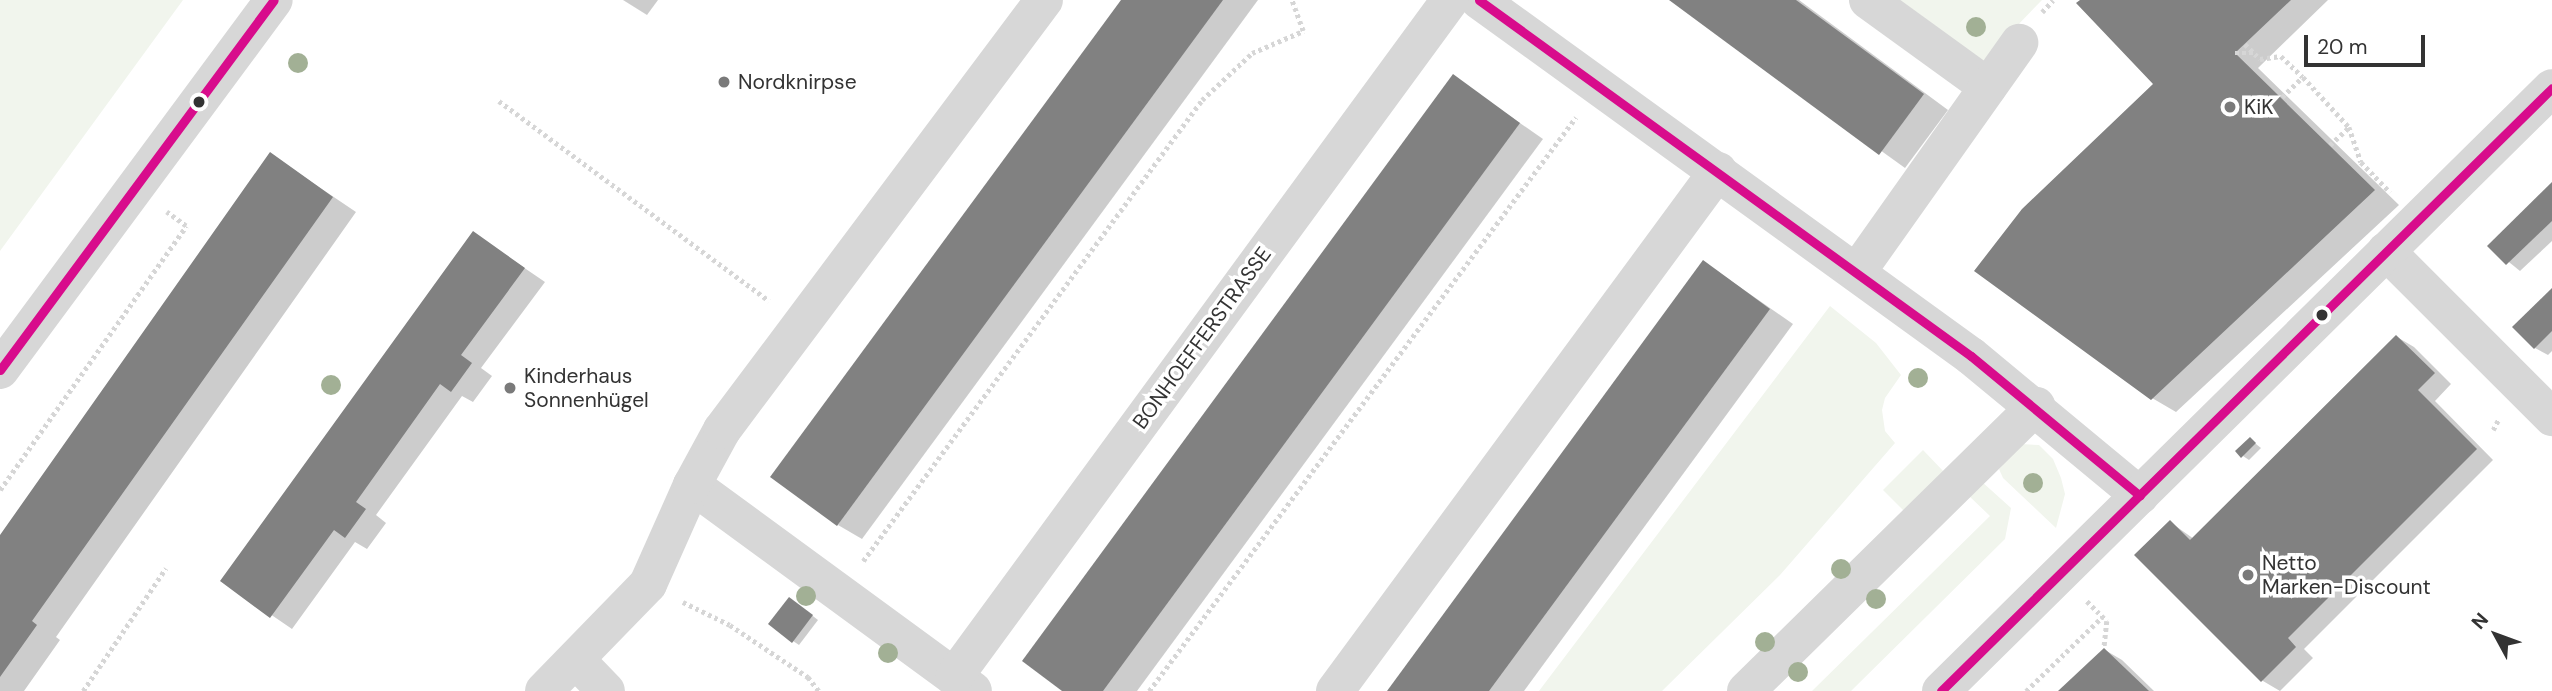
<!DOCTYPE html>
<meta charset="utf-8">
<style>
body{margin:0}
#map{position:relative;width:2552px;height:691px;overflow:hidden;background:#fff;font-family:"DM Sans",sans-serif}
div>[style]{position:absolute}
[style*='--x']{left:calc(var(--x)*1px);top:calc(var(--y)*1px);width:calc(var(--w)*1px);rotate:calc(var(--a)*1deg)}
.green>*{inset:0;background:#f1f5ed}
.shadow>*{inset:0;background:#0003}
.building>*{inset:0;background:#818181}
.path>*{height:4.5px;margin-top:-2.25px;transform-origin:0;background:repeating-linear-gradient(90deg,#d6d6d6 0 3.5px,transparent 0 7px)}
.minor>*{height:38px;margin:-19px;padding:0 19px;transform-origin:19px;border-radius:19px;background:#d7d7d7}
.bus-1>*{height:9px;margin:-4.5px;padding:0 4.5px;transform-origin:4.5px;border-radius:4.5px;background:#d80c8c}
.trees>*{width:20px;height:20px;margin:-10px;border-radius:50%;background:#a2b095}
.dots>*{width:19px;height:19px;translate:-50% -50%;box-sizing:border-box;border:4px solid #fff;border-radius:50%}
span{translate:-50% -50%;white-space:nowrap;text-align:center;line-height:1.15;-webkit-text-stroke:7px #fff;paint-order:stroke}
.poi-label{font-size:21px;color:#333}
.left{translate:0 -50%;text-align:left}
.street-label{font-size:21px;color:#333}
.north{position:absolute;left:2461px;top:600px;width:70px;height:70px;-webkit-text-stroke:5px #fff;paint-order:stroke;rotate:311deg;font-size:19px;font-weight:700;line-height:28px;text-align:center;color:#333}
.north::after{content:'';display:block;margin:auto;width:24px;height:32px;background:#333;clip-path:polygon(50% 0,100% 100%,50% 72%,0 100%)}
.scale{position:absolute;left:2304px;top:35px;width:121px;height:32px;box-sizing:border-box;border:4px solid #333;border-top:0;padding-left:9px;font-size:21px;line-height:24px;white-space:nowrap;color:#333;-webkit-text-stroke:5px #fff;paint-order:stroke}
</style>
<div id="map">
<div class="green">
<div style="clip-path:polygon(0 0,183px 0,0 251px)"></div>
<div style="clip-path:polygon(1900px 0,2042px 0,1983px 61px)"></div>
<div style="clip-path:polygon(1830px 306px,1876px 343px,1901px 375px,1885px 398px,1882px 410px,1885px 431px,1895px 443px,1780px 575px,1662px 691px,1539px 691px)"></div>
<div style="clip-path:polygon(2020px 444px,2039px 445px,2053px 459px,2061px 478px,2065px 494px,2056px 528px,2003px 478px,1999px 469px)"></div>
<div style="clip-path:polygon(1923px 450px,1946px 474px,1907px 514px,1883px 490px)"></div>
<div style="clip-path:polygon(1981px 481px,2011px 508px,2005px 539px,1851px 691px,1812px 691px,1990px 516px,1968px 495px)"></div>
</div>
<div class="shadow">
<div style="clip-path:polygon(623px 0,658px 0,647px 15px)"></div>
<div style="clip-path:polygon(1123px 0,1258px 0,862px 539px,838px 525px)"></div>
<div style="clip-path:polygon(1672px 0,1799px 0,1948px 110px,1905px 168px)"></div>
<div style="clip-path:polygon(2082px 0,2328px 0,2258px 68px,2399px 205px,2176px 412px,2152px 398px,2155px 85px)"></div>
<div style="clip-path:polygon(1454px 77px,1543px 139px,1137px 691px,1065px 691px)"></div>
<div style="clip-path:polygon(270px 154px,356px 212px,56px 637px,60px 640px,24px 691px,0 691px,0 542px)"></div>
<div style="clip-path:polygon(2552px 184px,2552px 241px,2520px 271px,2489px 246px)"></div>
<div style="clip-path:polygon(473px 233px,545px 282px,481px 368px,492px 376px,473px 402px,462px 396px,376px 515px,386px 523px,367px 549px,355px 542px,292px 629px,222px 581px)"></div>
<div style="clip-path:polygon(1704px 262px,1793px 324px,1524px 691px,1389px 691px)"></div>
<div style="clip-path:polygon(2552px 291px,2552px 351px,2548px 355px,2535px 348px)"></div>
<div style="clip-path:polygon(2397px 337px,2414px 347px,2451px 384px,2435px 401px,2493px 460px,2304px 649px,2313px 658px,2280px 691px,2263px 681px,2137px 555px,2170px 522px,2194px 539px)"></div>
<div style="clip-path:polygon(2251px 440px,2261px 448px,2249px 460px,2243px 456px)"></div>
<div style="clip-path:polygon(796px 603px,818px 620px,799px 645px,793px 641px)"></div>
<div style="clip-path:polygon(2105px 650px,2122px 660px,2154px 691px,2061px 691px)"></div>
</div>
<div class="building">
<div style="clip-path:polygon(1121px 0,1223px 0,837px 526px,770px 477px)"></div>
<div style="clip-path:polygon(1669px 0,1796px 0,1924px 94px,1879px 155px)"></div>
<div style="clip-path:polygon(2080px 0,2291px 0,2235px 53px,2375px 190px,2151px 400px,1974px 271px,2022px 209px,2153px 84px,2076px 3px)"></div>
<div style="clip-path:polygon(1453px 74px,1520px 123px,1103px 691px,1062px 691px,1022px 661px)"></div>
<div style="clip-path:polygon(270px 152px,333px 197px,32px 621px,37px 625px,0 677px,0 535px)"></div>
<div style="clip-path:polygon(2552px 182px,2552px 221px,2506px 265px,2487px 246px)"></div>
<div style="clip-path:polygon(473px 231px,525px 268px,461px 355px,472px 363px,451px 392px,440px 384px,356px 502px,366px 509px,345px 538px,334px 530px,270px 618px,220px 581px)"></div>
<div style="clip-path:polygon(1703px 260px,1770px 309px,1489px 691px,1387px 691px)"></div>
<div style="clip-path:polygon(2552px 288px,2552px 331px,2534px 349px,2512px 327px)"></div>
<div style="clip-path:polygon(2396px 335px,2435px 373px,2418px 390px,2477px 449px,2288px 638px,2296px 647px,2261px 682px,2134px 555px,2170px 520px,2190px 540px)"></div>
<div style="clip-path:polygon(2250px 437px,2256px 443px,2241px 458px,2235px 451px)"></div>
<div style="clip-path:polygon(789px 597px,813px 615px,792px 643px,768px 624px)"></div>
<div style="clip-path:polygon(2104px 648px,2149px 691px,2058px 691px)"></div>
</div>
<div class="path">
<div style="--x:2042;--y:12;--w:16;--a:-47"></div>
<div style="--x:2245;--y:44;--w:21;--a:45"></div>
<div style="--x:2260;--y:59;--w:21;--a:-8"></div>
<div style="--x:2281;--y:56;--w:30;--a:44"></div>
<div style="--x:2303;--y:77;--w:68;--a:47.4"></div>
<div style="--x:2349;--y:127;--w:37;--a:71"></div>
<div style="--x:2361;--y:162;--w:42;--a:46"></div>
<div style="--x:2235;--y:53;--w:19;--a:0"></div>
<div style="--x:2282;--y:97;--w:29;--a:-44"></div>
<div style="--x:499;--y:101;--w:336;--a:36.5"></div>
<div style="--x:2330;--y:145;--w:26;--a:-43"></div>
<div style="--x:2493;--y:430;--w:13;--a:-63"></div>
<div style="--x:0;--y:490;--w:323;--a:-54.8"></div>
<div style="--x:186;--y:226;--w:24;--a:-144"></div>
<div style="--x:863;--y:561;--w:572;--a:-53.67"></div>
<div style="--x:1202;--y:100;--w:69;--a:-43.2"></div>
<div style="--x:1252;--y:53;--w:56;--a:-23.3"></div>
<div style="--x:1303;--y:31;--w:33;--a:-110"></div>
<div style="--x:2087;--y:601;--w:28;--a:45"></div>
<div style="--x:2107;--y:621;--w:27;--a:96"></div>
<div style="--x:683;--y:602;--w:52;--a:26.1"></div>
<div style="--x:730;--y:625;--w:94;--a:33.7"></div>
<div style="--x:808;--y:677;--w:18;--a:52"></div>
<div style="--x:83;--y:691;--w:148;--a:-56"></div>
<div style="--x:1149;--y:691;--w:715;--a:-53.35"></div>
<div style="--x:2026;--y:691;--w:106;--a:-44.2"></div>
</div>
<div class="minor">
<div style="--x:1479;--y:0;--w:607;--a:35.89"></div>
<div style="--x:1971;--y:356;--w:219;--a:39.6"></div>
<div style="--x:1868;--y:0;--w:148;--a:35.9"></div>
<div style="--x:2386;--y:251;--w:235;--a:45"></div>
<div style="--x:1857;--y:272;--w:281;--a:-54.7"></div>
<div style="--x:0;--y:370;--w:460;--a:-53.5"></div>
<div style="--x:692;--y:485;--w:348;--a:36.2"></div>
<div style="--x:576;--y:660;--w:43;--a:45.9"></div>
<div style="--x:954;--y:677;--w:839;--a:-53.77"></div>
<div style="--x:544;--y:691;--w:149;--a:-45.8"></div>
<div style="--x:648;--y:584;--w:108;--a:-66"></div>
<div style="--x:692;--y:485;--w:63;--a:-61.4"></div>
<div style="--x:722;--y:430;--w:537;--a:-53.17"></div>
<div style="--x:1335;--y:691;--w:646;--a:-53.63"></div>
<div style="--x:1746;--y:691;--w:407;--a:-44.5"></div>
<div style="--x:1941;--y:691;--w:858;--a:-44.62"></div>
</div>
<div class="bus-1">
<div style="--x:1479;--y:0;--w:607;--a:35.89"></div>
<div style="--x:1971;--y:356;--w:219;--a:39.6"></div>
<div style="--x:0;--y:370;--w:460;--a:-53.5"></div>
<div style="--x:1941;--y:691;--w:858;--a:-44.62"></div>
</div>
<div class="trees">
<div style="left:1976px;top:27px"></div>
<div style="left:298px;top:63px"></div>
<div style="left:1918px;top:378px"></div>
<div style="left:331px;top:385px"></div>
<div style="left:2033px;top:483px"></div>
<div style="left:1841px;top:569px"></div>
<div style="left:806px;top:596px"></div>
<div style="left:1876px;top:599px"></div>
<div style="left:1765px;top:642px"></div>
<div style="left:888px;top:653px"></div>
<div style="left:1798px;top:672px"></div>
</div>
<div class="dots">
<div style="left:724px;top:82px;background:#7a7a7a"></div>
<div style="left:199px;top:102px;background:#333"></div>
<div style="left:2230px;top:107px;background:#7a7a7a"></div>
<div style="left:2322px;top:315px;background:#333"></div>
<div style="left:510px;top:388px;background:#7a7a7a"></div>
<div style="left:2248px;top:575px;background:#7a7a7a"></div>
</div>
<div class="poi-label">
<span class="left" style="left:738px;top:82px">Nordknirpse</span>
<span class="left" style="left:2244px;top:107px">KiK</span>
<span class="left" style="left:524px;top:388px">Kinderhaus<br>Sonnenhügel</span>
<span class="left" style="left:2262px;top:575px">Netto<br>Marken-Discount</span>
</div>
<div class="street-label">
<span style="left:1202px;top:338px;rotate:-54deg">BONHOEFFERSTRASSE</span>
</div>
<div class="north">N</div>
<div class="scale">20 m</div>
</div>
